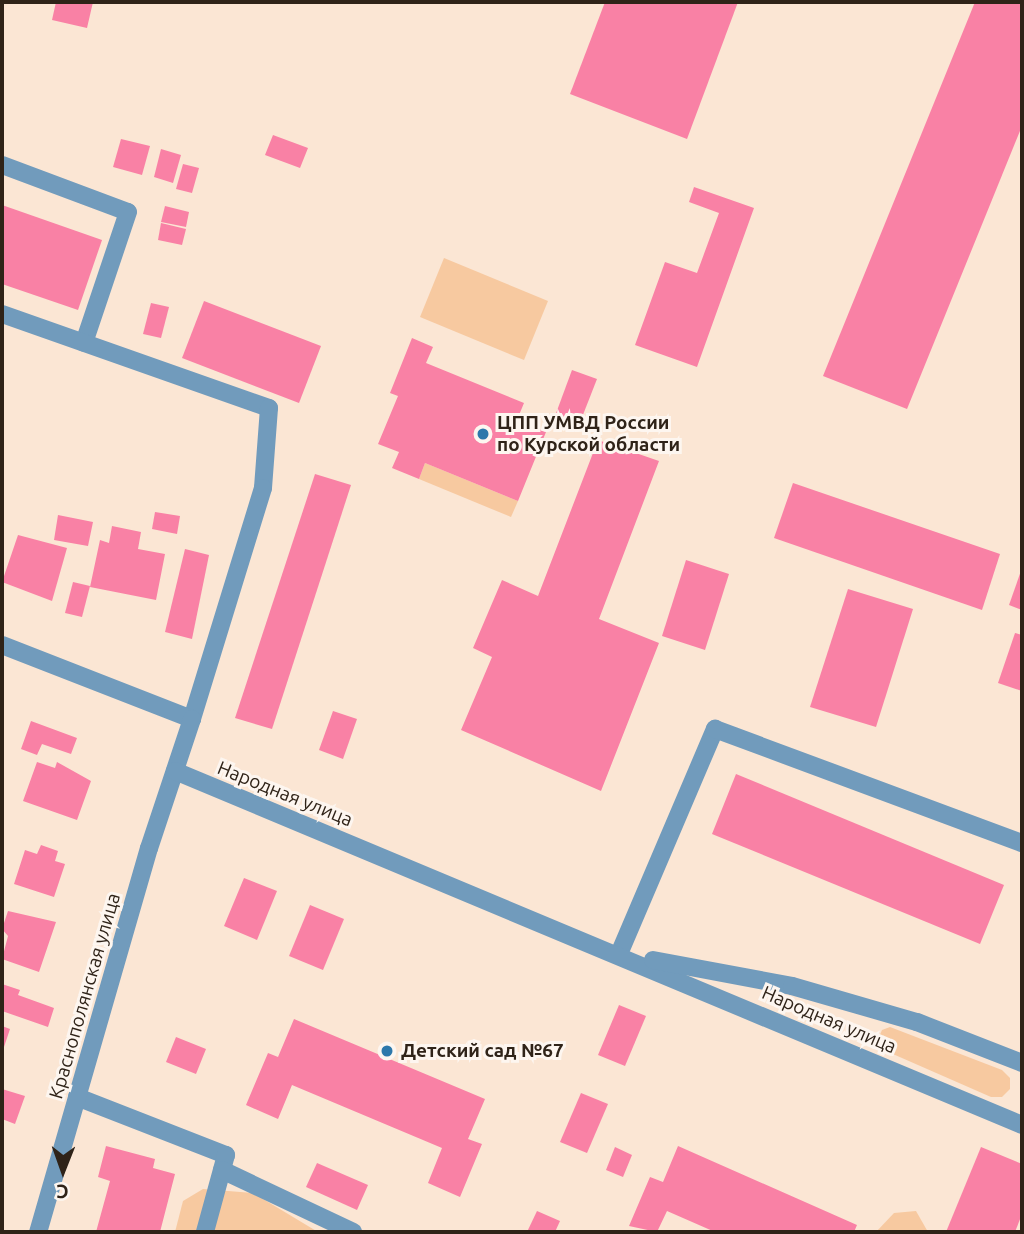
<!DOCTYPE html>
<meta charset="utf-8">
<style>
body{margin:0}
#map{position:relative;width:1024px;height:1234px;overflow:hidden;background:#fbe6d4;font-family:Ubuntu,sans-serif}
div>[style]{position:absolute}
[style*='--x']{left:calc(var(--x)*1px);top:calc(var(--y)*1px);width:calc(var(--w)*1px);rotate:calc(var(--a)*1deg)}
.green>*{inset:0;background:#f7c9a0}
.building>*{inset:0;background:#f981a5}
.service>*{height:18px;margin:-9px;padding:0 9px;transform-origin:9px;border-radius:9px;background:#719bbc}
.tertiary>*{height:18px;margin:-9px;padding:0 9px;transform-origin:9px;border-radius:9px;background:#719bbc}
.dots>*{width:19px;height:19px;translate:-50% -50%;box-sizing:border-box;border:4px solid #fdf6f0;border-radius:50%}
span{translate:-50% -50%;white-space:nowrap;text-align:center;line-height:1.15;-webkit-text-stroke:6px #fdf6f0;paint-order:stroke}
.poi-label{font-size:19px;color:#2f2318;font-weight:700}
.left{translate:0 -50%;text-align:left}
.street-label{font-size:19px;color:#2f2318}
.frame{position:absolute;inset:0;border:4px solid #2f2318;pointer-events:none}
.north{position:absolute;left:28px;top:1136px;width:70px;height:70px;-webkit-text-stroke:5px #fdf6f0;paint-order:stroke;rotate:181deg;font-size:19px;font-weight:700;line-height:28px;text-align:center;color:#2f2318}
.north::after{content:'';display:block;margin:auto;width:24px;height:32px;background:#2f2318;clip-path:polygon(50% 0,100% 100%,50% 72%,0 100%)}
</style>
<div id="map">
<div class="green">
<div style="clip-path:polygon(444px 258px,548px 301px,524px 360px,420px 317px)"></div>
<div style="clip-path:polygon(425px 463px,518px 501px,511px 517px,419px 479px)"></div>
<div style="clip-path:polygon(890px 1027px,1002px 1070px,1010px 1078px,1010px 1089px,1002px 1097px,991px 1097px,886px 1051px,878px 1039px,882px 1030px)"></div>
<div style="clip-path:polygon(203px 1189px,253px 1193px,318px 1232px,175px 1232px,183px 1201px)"></div>
<div style="clip-path:polygon(916px 1211px,928px 1232px,876px 1232px,894px 1213px)"></div>
</div>
<div class="building">
<div style="clip-path:polygon(56px 2px,93px 2px,87px 28px,52px 20px)"></div>
<div style="clip-path:polygon(605px 2px,738px 2px,687px 139px,570px 94px)"></div>
<div style="clip-path:polygon(975px 2px,1022px 2px,1022px 126px,907px 409px,823px 376px)"></div>
<div style="clip-path:polygon(273px 135px,308px 148px,300px 168px,265px 155px)"></div>
<div style="clip-path:polygon(121px 139px,150px 146px,142px 175px,113px 167px)"></div>
<div style="clip-path:polygon(161px 149px,181px 155px,173px 183px,154px 177px)"></div>
<div style="clip-path:polygon(183px 164px,199px 168px,192px 193px,176px 189px)"></div>
<div style="clip-path:polygon(694px 187px,754px 208px,697px 367px,635px 345px,665px 262px,697px 273px,719px 213px,689px 202px)"></div>
<div style="clip-path:polygon(2px 205px,102px 240px,78px 310px,2px 284px)"></div>
<div style="clip-path:polygon(165px 206px,189px 212px,186px 227px,161px 222px)"></div>
<div style="clip-path:polygon(161px 223px,186px 229px,182px 245px,158px 240px)"></div>
<div style="clip-path:polygon(204px 301px,321px 346px,299px 403px,182px 358px)"></div>
<div style="clip-path:polygon(151px 303px,169px 307px,161px 338px,143px 334px)"></div>
<div style="clip-path:polygon(412px 338px,433px 347px,426px 363px,524px 403px,517px 420px,546px 432px,518px 501px,425px 463px,419px 479px,392px 468px,399px 452px,378px 444px,398px 396px,390px 393px)"></div>
<div style="clip-path:polygon(572px 370px,597px 379px,579px 425px,555px 416px)"></div>
<div style="clip-path:polygon(598px 440px,659px 461px,599px 619px,659px 643px,601px 791px,461px 730px,492px 657px,473px 648px,502px 580px,538px 596px)"></div>
<div style="clip-path:polygon(315px 474px,351px 485px,272px 729px,235px 718px)"></div>
<div style="clip-path:polygon(793px 483px,1000px 554px,982px 610px,774px 538px)"></div>
<div style="clip-path:polygon(155px 512px,180px 516px,177px 534px,152px 529px)"></div>
<div style="clip-path:polygon(58px 515px,93px 522px,88px 546px,54px 540px)"></div>
<div style="clip-path:polygon(112px 526px,141px 532px,138px 549px,165px 554px,156px 600px,90px 587px,100px 540px,109px 543px)"></div>
<div style="clip-path:polygon(18px 535px,67px 548px,52px 601px,2px 582px)"></div>
<div style="clip-path:polygon(185px 549px,209px 555px,192px 639px,165px 632px)"></div>
<div style="clip-path:polygon(686px 560px,729px 574px,705px 650px,662px 636px)"></div>
<div style="clip-path:polygon(1022px 568px,1022px 610px,1009px 605px)"></div>
<div style="clip-path:polygon(73px 582px,90px 586px,82px 617px,65px 613px)"></div>
<div style="clip-path:polygon(848px 589px,913px 609px,876px 727px,810px 707px)"></div>
<div style="clip-path:polygon(1015px 633px,1022px 635px,1022px 691px,998px 683px)"></div>
<div style="clip-path:polygon(333px 711px,357px 719px,343px 759px,319px 750px)"></div>
<div style="clip-path:polygon(31px 721px,77px 738px,71px 754px,42px 744px,37px 755px,21px 749px)"></div>
<div style="clip-path:polygon(37px 762px,55px 768px,57px 762px,91px 781px,77px 820px,23px 801px)"></div>
<div style="clip-path:polygon(736px 774px,1004px 885px,980px 944px,712px 834px)"></div>
<div style="clip-path:polygon(41px 845px,58px 851px,55px 861px,65px 864px,54px 897px,14px 884px,25px 850px,37px 854px)"></div>
<div style="clip-path:polygon(244px 878px,277px 891px,257px 940px,224px 926px)"></div>
<div style="clip-path:polygon(310px 905px,344px 919px,323px 970px,289px 956px)"></div>
<div style="clip-path:polygon(8px 911px,56px 922px,39px 972px,2px 959px,8px 936px,2px 929px)"></div>
<div style="clip-path:polygon(2px 984px,20px 990px,18px 995px,54px 1008px,48px 1027px,2px 1011px)"></div>
<div style="clip-path:polygon(619px 1005px,646px 1016px,625px 1066px,598px 1055px)"></div>
<div style="clip-path:polygon(294px 1019px,485px 1099px,468px 1139px,482px 1144px,460px 1197px,428px 1183px,442px 1148px,292px 1085px,278px 1119px,246px 1105px,268px 1053px,278px 1057px)"></div>
<div style="clip-path:polygon(2px 1026px,10px 1029px,2px 1053px)"></div>
<div style="clip-path:polygon(176px 1037px,206px 1049px,196px 1074px,166px 1062px)"></div>
<div style="clip-path:polygon(2px 1089px,25px 1096px,15px 1124px,2px 1119px)"></div>
<div style="clip-path:polygon(581px 1093px,608px 1104px,587px 1153px,560px 1142px)"></div>
<div style="clip-path:polygon(106px 1146px,155px 1159px,153px 1168px,175px 1174px,160px 1232px,96px 1232px,110px 1181px,98px 1177px)"></div>
<div style="clip-path:polygon(678px 1146px,857px 1225px,854px 1232px,715px 1232px,667px 1211px,657px 1232px,629px 1226px,650px 1177px,663px 1182px)"></div>
<div style="clip-path:polygon(615px 1147px,632px 1155px,623px 1177px,606px 1170px)"></div>
<div style="clip-path:polygon(981px 1147px,1022px 1164px,1022px 1214px,1015px 1232px,946px 1232px)"></div>
<div style="clip-path:polygon(317px 1163px,368px 1185px,357px 1210px,306px 1187px)"></div>
<div style="clip-path:polygon(537px 1211px,560px 1221px,555px 1232px,527px 1232px)"></div>
</div>
<div class="service">
<div style="--x:2;--y:165;--w:134;--a:20.5"></div>
<div style="--x:128;--y:212;--w:138;--a:108.6"></div>
<div style="--x:2;--y:314;--w:283;--a:19.4"></div>
<div style="--x:269;--y:408;--w:80;--a:94.3"></div>
<div style="--x:263;--y:488;--w:242;--a:107.1"></div>
<div style="--x:619;--y:954;--w:245;--a:-66.9"></div>
<div style="--x:715;--y:729;--w:327;--a:20.4"></div>
<div style="--x:77;--y:1097;--w:160;--a:21.3"></div>
<div style="--x:226;--y:1155;--w:80;--a:105.3"></div>
<div style="--x:222;--y:1170;--w:145;--a:25.3"></div>
</div>
<div class="tertiary">
<div style="--x:2;--y:645;--w:204;--a:21.3"></div>
<div style="--x:192;--y:719;--w:136;--a:108.4"></div>
<div style="--x:149;--y:848;--w:400;--a:106.1"></div>
<div style="--x:175;--y:771;--w:918;--a:22.68"></div>
<div style="--x:653;--y:960;--w:141;--a:10.6"></div>
<div style="--x:792;--y:986;--w:130;--a:16.1"></div>
<div style="--x:917;--y:1022;--w:113;--a:21.3"></div>
</div>
<div class="dots">
<div style="left:483px;top:434px;background:#2d78ab"></div>
<div style="left:387px;top:1051px;background:#2d78ab"></div>
</div>
<div class="poi-label">
<span class="left" style="left:497px;top:434px">ЦПП УМВД России<br>по Курской области</span>
<span class="left" style="left:401px;top:1051px">Детский сад №67</span>
</div>
<div class="street-label">
<span style="left:285px;top:794px;rotate:22deg">Народная улица</span>
<span style="left:85px;top:996px;rotate:-74deg">Краснополянская улица</span>
<span style="left:829px;top:1020px;rotate:23deg">Народная улица</span>
</div>
<div class="frame"></div>
<div class="north">С</div>
</div>
